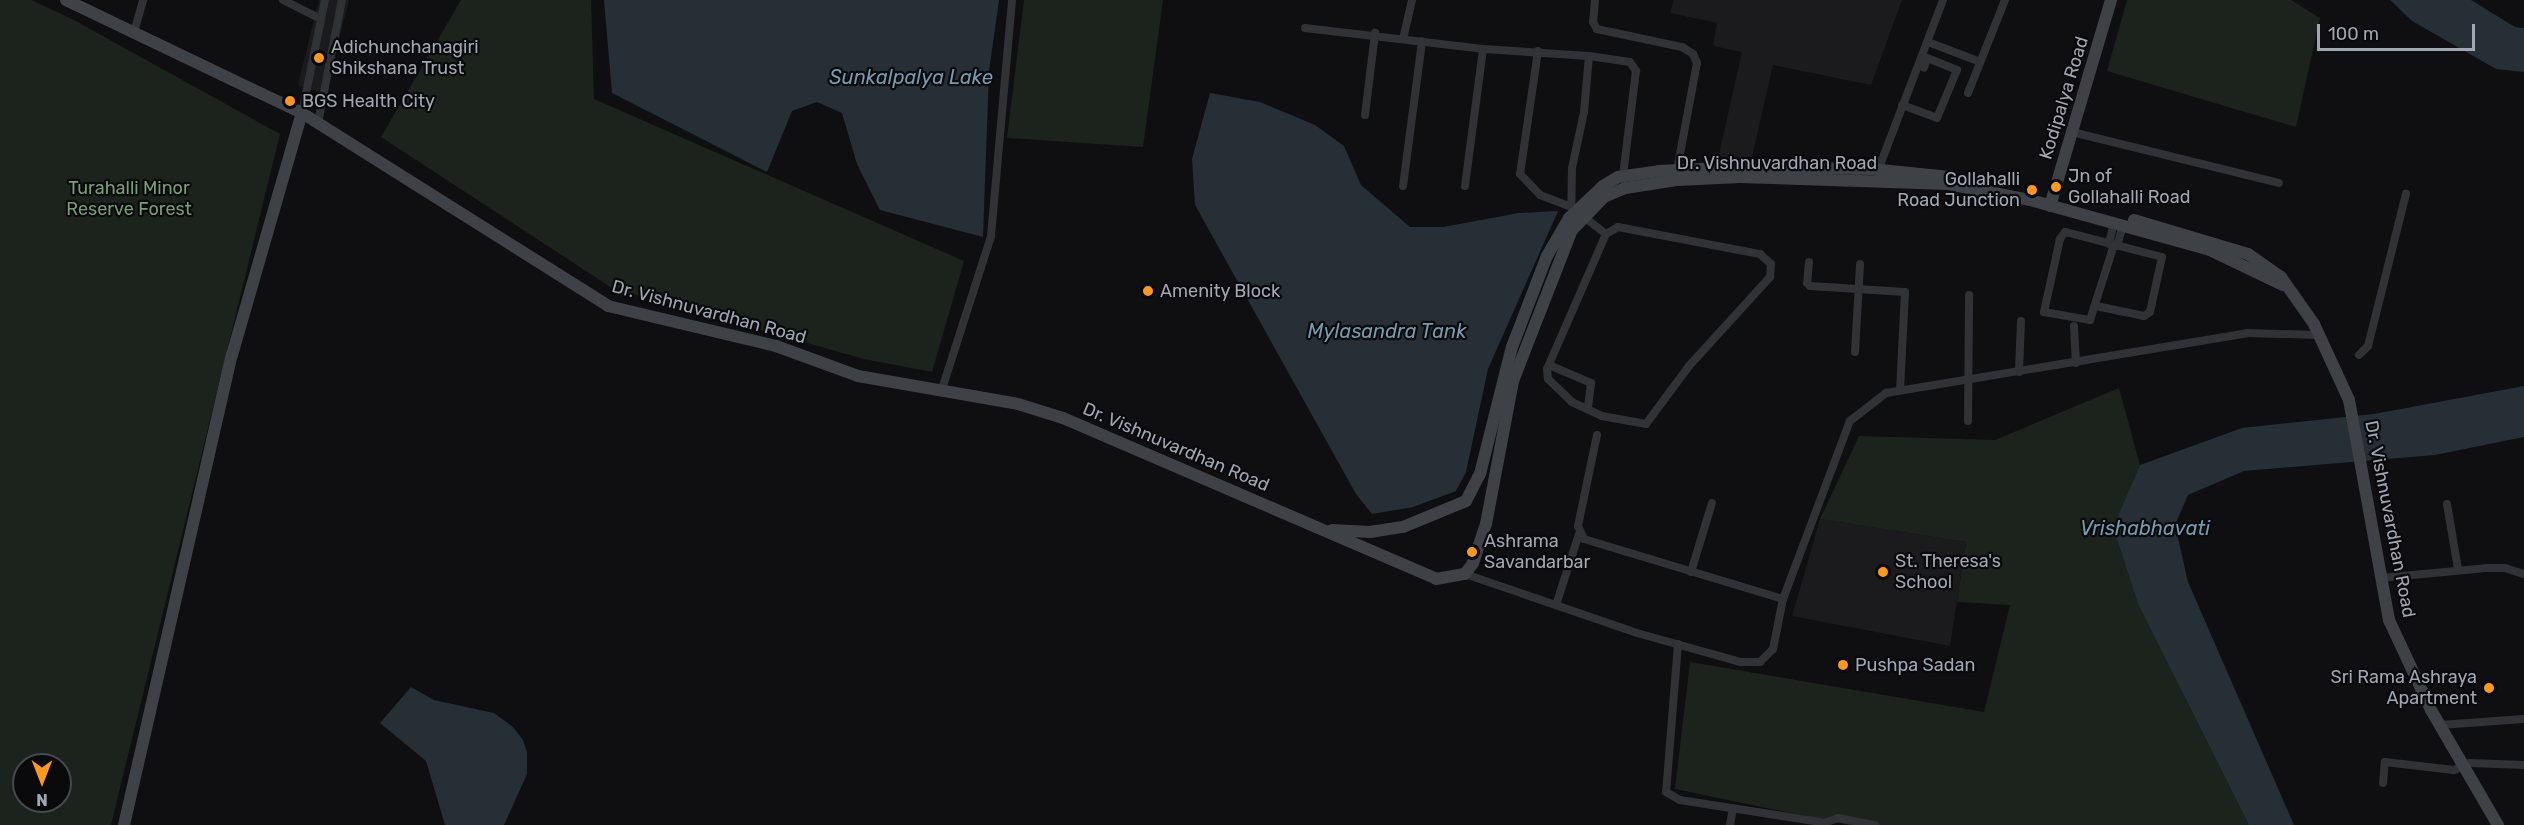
<!DOCTYPE html>
<style>
body{margin:0}
#map{position:relative;width:2524px;height:825px;overflow:hidden;background:#0f0f11;font-family:Rubik,sans-serif}
div>[style]{position:absolute}
[style*='--x']{left:calc(var(--x)*1px);top:calc(var(--y)*1px);width:calc(var(--w)*1px);rotate:calc(var(--a)*1deg)}
.built>*{inset:0;background:#1b1b1e}
.green>*{inset:0;background:#1b231c}
.water>*{inset:0;background:#252f35}
.street>*{height:8px;margin:-4px;padding:0 4px;transform-origin:4px;border-radius:4px;background:#303236}
.secondary>*{height:12px;margin:-6px;padding:0 6px;transform-origin:6px;border-radius:6px;background:#3e4146}
.dots>*{width:16px;height:16px;translate:-50% -50%;box-sizing:border-box;border:3px solid #0a0a0c;border-radius:50%}
span{translate:-50% -50%;white-space:nowrap;text-align:center;line-height:1.15;-webkit-text-stroke:4.5px #0a0a0c;paint-order:stroke}
.poi-label{font-size:18px;color:#9fa7b3}
.left{translate:0 -50%;text-align:left}
.right{translate:-100% -50%;text-align:right}
.street-label{font-size:18px;color:#9fa7b3}
.park-label{font-size:18px;color:#779f75}
.water-label{font-size:20px;color:#739bb1;font-style:italic}
.north{position:absolute;left:12px;top:753px;width:60px;height:60px;box-sizing:border-box;background:#0a0a0c;border:2px solid #46494f;border-radius:50%;rotate:180deg;font-size:16px;font-weight:700;line-height:24px;text-align:center;color:#9fa7b3}
.north::after{content:'';display:block;margin:auto;width:21px;height:27px;background:#fc981b;clip-path:polygon(50% 0,100% 100%,50% 72%,0 100%)}
.scale{position:absolute;left:2317px;top:24px;width:158px;height:27px;box-sizing:border-box;border:3px solid #9fa7b3;border-top:0;padding-left:8px;font-size:18px;line-height:21px;white-space:nowrap;color:#9fa7b3;-webkit-text-stroke:4px #0a0a0c;paint-order:stroke}
</style>
<div id="map">
<div class="built">
<div style="clip-path:polygon(319px 0,349px 0,325px 94px,298px 85px)"></div>
<div style="clip-path:polygon(1674px 0,1902px 0,1871px 85px,1773px 65px,1752px 157px,1718px 159px,1742px 52px,1713px 46px,1717px 23px,1670px 13px)"></div>
<div style="clip-path:polygon(1820px 519px,1966px 542px,1950px 646px,1792px 616px)"></div>
</div>
<div class="green">
<div style="clip-path:polygon(evenodd,0 0,31px 0,72px 19px,280px 134px,111px 825px,0 825px,0 0,24px 765px,60px 765px,60px 801px,24px 801px,24px 765px)"></div>
<div style="clip-path:polygon(461px 0,591px 0,594px 99px,964px 261px,932px 372px,864px 359px,612px 288px,381px 137px)"></div>
<div style="clip-path:polygon(1024px 0,1163px 0,1143px 147px,1007px 138px)"></div>
<div style="clip-path:polygon(2127px 0,2291px 0,2320px 18px,2296px 127px,2107px 71px)"></div>
<div style="clip-path:polygon(2119px 388px,2140px 465px,2113px 527px,2138px 604px,2249px 825px,1849px 825px,1675px 789px,1690px 662px,1984px 712px,2010px 605px,1957px 602px,1966px 542px,1820px 519px,1859px 436px,1995px 440px)"></div>
</div>
<div class="water">
<div style="clip-path:polygon(604px 0,999px 0,989px 71px,983px 237px,880px 210px,857px 164px,842px 113px,817px 102px,792px 111px,767px 172px,612px 93px)"></div>
<div style="clip-path:polygon(2390px 0,2471px 0,2515px 27px,2524px 28px,2524px 72px,2496px 69px,2412px 21px)"></div>
<div style="clip-path:polygon(1210px 93px,1260px 102px,1315px 125px,1344px 146px,1361px 185px,1410px 227px,1443px 227px,1519px 213px,1558px 211px,1488px 369px,1466px 472px,1456px 491px,1413px 507px,1372px 514px,1356px 494px,1195px 205px,1192px 159px)"></div>
<div style="clip-path:polygon(2524px 386px,2524px 437px,2435px 455px,2244px 471px,2188px 495px,2175px 525px,2188px 582px,2294px 825px,2249px 825px,2138px 604px,2113px 527px,2140px 465px,2242px 428px,2374px 414px)"></div>
<div style="clip-path:polygon(411px 687px,434px 700px,494px 713px,513px 727px,523px 740px,527px 752px,527px 774px,504px 825px,445px 825px,426px 761px,380px 723px)"></div>
</div>
<div class="street">
<div style="--x:283;--y:0;--w:42;--a:26.6"></div>
<div style="--x:1595;--y:0;--w:22;--a:95"></div>
<div style="--x:1593;--y:22;--w:8;--a:60"></div>
<div style="--x:1597;--y:29;--w:87;--a:12"></div>
<div style="--x:1682;--y:47;--w:13;--a:32"></div>
<div style="--x:1693;--y:54;--w:10;--a:66"></div>
<div style="--x:1697;--y:63;--w:109;--a:100.6"></div>
<div style="--x:1305;--y:28;--w:179;--a:6.7"></div>
<div style="--x:1483;--y:49;--w:106;--a:3.8"></div>
<div style="--x:1589;--y:56;--w:56;--a:95.1"></div>
<div style="--x:1584;--y:112;--w:57;--a:102.1"></div>
<div style="--x:1572;--y:168;--w:39;--a:91"></div>
<div style="--x:1571;--y:207;--w:44;--a:37.6"></div>
<div style="--x:134;--y:32;--w:33;--a:-74"></div>
<div style="--x:1403;--y:39;--w:40;--a:-77"></div>
<div style="--x:1928;--y:42;--w:56;--a:21"></div>
<div style="--x:1538;--y:51;--w:124;--a:98.3"></div>
<div style="--x:1520;--y:174;--w:29;--a:46"></div>
<div style="--x:1540;--y:195;--w:33;--a:21"></div>
<div style="--x:1589;--y:56;--w:41;--a:8.3"></div>
<div style="--x:1630;--y:62;--w:11;--a:56"></div>
<div style="--x:1636;--y:71;--w:106;--a:97.1"></div>
<div style="--x:1968;--y:93;--w:100;--a:-68.3"></div>
<div style="--x:1902;--y:105;--w:37;--a:20"></div>
<div style="--x:1937;--y:118;--w:52;--a:-67.4"></div>
<div style="--x:1957;--y:70;--w:32;--a:-158"></div>
<div style="--x:1927;--y:58;--w:10;--a:107"></div>
<div style="--x:302;--y:113;--w:115;--a:-78.5"></div>
<div style="--x:1365;--y:115;--w:83;--a:-83"></div>
<div style="--x:318;--y:123;--w:125;--a:-79"></div>
<div style="--x:2072;--y:132;--w:213;--a:13.8"></div>
<div style="--x:1877;--y:173;--w:185;--a:-69.1"></div>
<div style="--x:1403;--y:186;--w:146;--a:-82.5"></div>
<div style="--x:1465;--y:186;--w:138;--a:-82.5"></div>
<div style="--x:1618;--y:227;--w:145;--a:10.8"></div>
<div style="--x:1760;--y:254;--w:15;--a:42"></div>
<div style="--x:1771;--y:264;--w:13;--a:94"></div>
<div style="--x:1770;--y:277;--w:120;--a:132.3"></div>
<div style="--x:1689;--y:366;--w:72;--a:126.6"></div>
<div style="--x:1646;--y:424;--w:45;--a:-169.7"></div>
<div style="--x:1602;--y:416;--w:33;--a:-155"></div>
<div style="--x:1572;--y:402;--w:33;--a:-136"></div>
<div style="--x:1548;--y:379;--w:10;--a:-96"></div>
<div style="--x:1547;--y:369;--w:147;--a:-66.4"></div>
<div style="--x:1606;--y:234;--w:14;--a:-30"></div>
<div style="--x:2109;--y:244;--w:23;--a:-77"></div>
<div style="--x:2117;--y:246;--w:22;--a:-74"></div>
<div style="--x:1809;--y:262;--w:21;--a:95"></div>
<div style="--x:1807;--y:283;--w:4;--a:45"></div>
<div style="--x:1810;--y:286;--w:95;--a:3.6"></div>
<div style="--x:1905;--y:292;--w:98;--a:92.9"></div>
<div style="--x:2096;--y:306;--w:49;--a:11.8"></div>
<div style="--x:2144;--y:316;--w:7;--a:-34"></div>
<div style="--x:2150;--y:312;--w:56;--a:-77.7"></div>
<div style="--x:2162;--y:257;--w:100;--a:-165.5"></div>
<div style="--x:2065;--y:232;--w:9;--a:126"></div>
<div style="--x:2060;--y:239;--w:75;--a:102.4"></div>
<div style="--x:2044;--y:312;--w:47;--a:9.9"></div>
<div style="--x:2090;--y:320;--w:79;--a:-72.3"></div>
<div style="--x:2074;--y:326;--w:37;--a:87"></div>
<div style="--x:1855;--y:352;--w:88;--a:-86.7"></div>
<div style="--x:2359;--y:355;--w:13;--a:-45"></div>
<div style="--x:2368;--y:346;--w:157;--a:-76"></div>
<div style="--x:1549;--y:365;--w:46;--a:23.2"></div>
<div style="--x:1591;--y:383;--w:26;--a:97"></div>
<div style="--x:2019;--y:372;--w:51;--a:-87.8"></div>
<div style="--x:942;--y:389;--w:161;--a:-72.2"></div>
<div style="--x:991;--y:236;--w:237;--a:-84.9"></div>
<div style="--x:1968;--y:421;--w:126;--a:-89.5"></div>
<div style="--x:1597;--y:435;--w:93;--a:101.8"></div>
<div style="--x:1578;--y:526;--w:14;--a:65"></div>
<div style="--x:1584;--y:539;--w:208;--a:16.8"></div>
<div style="--x:2447;--y:504;--w:66;--a:80.4"></div>
<div style="--x:1691;--y:572;--w:72;--a:-73.1"></div>
<div style="--x:1465;--y:574;--w:182;--a:18.9"></div>
<div style="--x:1637;--y:633;--w:108;--a:15.6"></div>
<div style="--x:1741;--y:662;--w:19;--a:0"></div>
<div style="--x:1760;--y:662;--w:18;--a:-45"></div>
<div style="--x:1773;--y:649;--w:51;--a:-78.7"></div>
<div style="--x:1783;--y:599;--w:190;--a:-69.4"></div>
<div style="--x:1850;--y:421;--w:46;--a:-37.9"></div>
<div style="--x:1886;--y:393;--w:366;--a:-9.4"></div>
<div style="--x:2247;--y:333;--w:73;--a:1.6"></div>
<div style="--x:2381;--y:578;--w:105;--a:-5.4"></div>
<div style="--x:2486;--y:568;--w:19;--a:0"></div>
<div style="--x:2505;--y:568;--w:20;--a:18"></div>
<div style="--x:1556;--y:605;--w:75;--a:-72.1"></div>
<div style="--x:1678;--y:644;--w:148;--a:94.6"></div>
<div style="--x:1666;--y:792;--w:16;--a:30"></div>
<div style="--x:1680;--y:800;--w:142;--a:8.9"></div>
<div style="--x:2440;--y:725;--w:84;--a:-4.1"></div>
<div style="--x:2383;--y:783;--w:21;--a:-85"></div>
<div style="--x:2385;--y:762;--w:69;--a:6.6"></div>
<div style="--x:2454;--y:770;--w:17;--a:-24"></div>
<div style="--x:2470;--y:763;--w:54;--a:2.1"></div>
<div style="--x:1730;--y:825;--w:17;--a:-80"></div>
<div style="--x:1817;--y:825;--w:22;--a:-18"></div>
<div style="--x:1838;--y:818;--w:38;--a:11"></div>
</div>
<div class="secondary">
<div style="--x:66;--y:0;--w:262;--a:25.6"></div>
<div style="--x:302;--y:113;--w:362;--a:32.2"></div>
<div style="--x:608;--y:306;--w:173;--a:13.4"></div>
<div style="--x:776;--y:346;--w:87;--a:20.1"></div>
<div style="--x:858;--y:376;--w:162;--a:9.9"></div>
<div style="--x:1018;--y:404;--w:47;--a:17.3"></div>
<div style="--x:1063;--y:418;--w:406;--a:23.3"></div>
<div style="--x:1436;--y:579;--w:29;--a:-10"></div>
<div style="--x:1465;--y:574;--w:14;--a:-54"></div>
<div style="--x:1473;--y:563;--w:41;--a:-71.6"></div>
<div style="--x:1486;--y:524;--w:146;--a:-79.3"></div>
<div style="--x:1513;--y:381;--w:162;--a:-68.7"></div>
<div style="--x:1572;--y:230;--w:46;--a:-45.9"></div>
<div style="--x:1604;--y:197;--w:23;--a:-23"></div>
<div style="--x:1625;--y:188;--w:54;--a:-8.6"></div>
<div style="--x:1678;--y:180;--w:62;--a:-2.8"></div>
<div style="--x:1740;--y:177;--w:208;--a:1.9"></div>
<div style="--x:1948;--y:184;--w:84;--a:11"></div>
<div style="--x:2030;--y:200;--w:187;--a:15.5"></div>
<div style="--x:2210;--y:250;--w:81;--a:25.6"></div>
<div style="--x:2050;--y:206;--w:215;--a:-73.5"></div>
<div style="--x:2134;--y:220;--w:119;--a:16.6"></div>
<div style="--x:2248;--y:254;--w:40;--a:34.9"></div>
<div style="--x:2281;--y:277;--w:57;--a:54.9"></div>
<div style="--x:2314;--y:324;--w:84;--a:65.3"></div>
<div style="--x:2349;--y:400;--w:224;--a:79.7"></div>
<div style="--x:2389;--y:620;--w:99;--a:65"></div>
<div style="--x:2431;--y:710;--w:133;--a:59.8"></div>
<div style="--x:1332;--y:530;--w:38;--a:3"></div>
<div style="--x:1370;--y:532;--w:33;--a:-9"></div>
<div style="--x:1403;--y:527;--w:68;--a:-22.4"></div>
<div style="--x:1466;--y:501;--w:30;--a:-63"></div>
<div style="--x:1480;--y:474;--w:131;--a:-75.9"></div>
<div style="--x:1512;--y:347;--w:97;--a:-69"></div>
<div style="--x:1547;--y:256;--w:44;--a:-59.9"></div>
<div style="--x:1569;--y:218;--w:47;--a:-43.3"></div>
<div style="--x:1603;--y:186;--w:17;--a:-31"></div>
<div style="--x:1618;--y:177;--w:41;--a:-8.3"></div>
<div style="--x:1659;--y:171;--w:83;--a:-2.8"></div>
<div style="--x:1742;--y:167;--w:129;--a:0.9"></div>
<div style="--x:1871;--y:169;--w:79;--a:5.8"></div>
<div style="--x:124;--y:825;--w:482;--a:-77.1"></div>
<div style="--x:232;--y:355;--w:252;--a:-73.9"></div>
</div>
<div class="dots">
<div style="left:319px;top:58px;background:#fc981b"></div>
<div style="left:290px;top:101px;background:#fc981b"></div>
<div style="left:2056px;top:187px;background:#fc981b"></div>
<div style="left:2032px;top:190px;background:#fc981b"></div>
<div style="left:1148px;top:291px;background:#fc981b"></div>
<div style="left:1472px;top:552px;background:#fc981b"></div>
<div style="left:1883px;top:572px;background:#fc981b"></div>
<div style="left:1843px;top:665px;background:#fc981b"></div>
<div style="left:2489px;top:688px;background:#fc981b"></div>
</div>
<div class="poi-label">
<span class="left" style="left:331px;top:58px">Adichunchanagiri<br>Shikshana Trust</span>
<span class="left" style="left:302px;top:101px">BGS Health City</span>
<span class="left" style="left:2068px;top:187px">Jn of<br>Gollahalli Road</span>
<span class="right" style="left:2020px;top:190px">Gollahalli<br>Road Junction</span>
<span class="left" style="left:1160px;top:291px">Amenity Block</span>
<span class="left" style="left:1484px;top:552px">Ashrama<br>Savandarbar</span>
<span class="left" style="left:1895px;top:572px">St. Theresa's<br>School</span>
<span class="left" style="left:1855px;top:665px">Pushpa Sadan</span>
<span class="right" style="left:2477px;top:688px">Sri Rama Ashraya<br>Apartment</span>
</div>
<div class="street-label">
<span style="left:2064px;top:98px;rotate:-73deg">Kodipalya Road</span>
<span style="left:1777px;top:163px">Dr. Vishnuvardhan Road</span>
<span style="left:709px;top:312px;rotate:15deg">Dr. Vishnuvardhan Road</span>
<span style="left:1176px;top:447px;rotate:23deg">Dr. Vishnuvardhan Road</span>
<span style="left:2390px;top:519px;rotate:79deg">Dr. Vishnuvardhan Road</span>
</div>
<div class="park-label">
<span style="left:129px;top:199px">Turahalli Minor<br>Reserve Forest</span>
</div>
<div class="water-label">
<span style="left:911px;top:77px">Sunkalpalya Lake</span>
<span style="left:1387px;top:331px">Mylasandra Tank</span>
<span style="left:2145px;top:528px">Vrishabhavati</span>
</div>
<div class="north">N</div>
<div class="scale">100 m</div>
</div>
